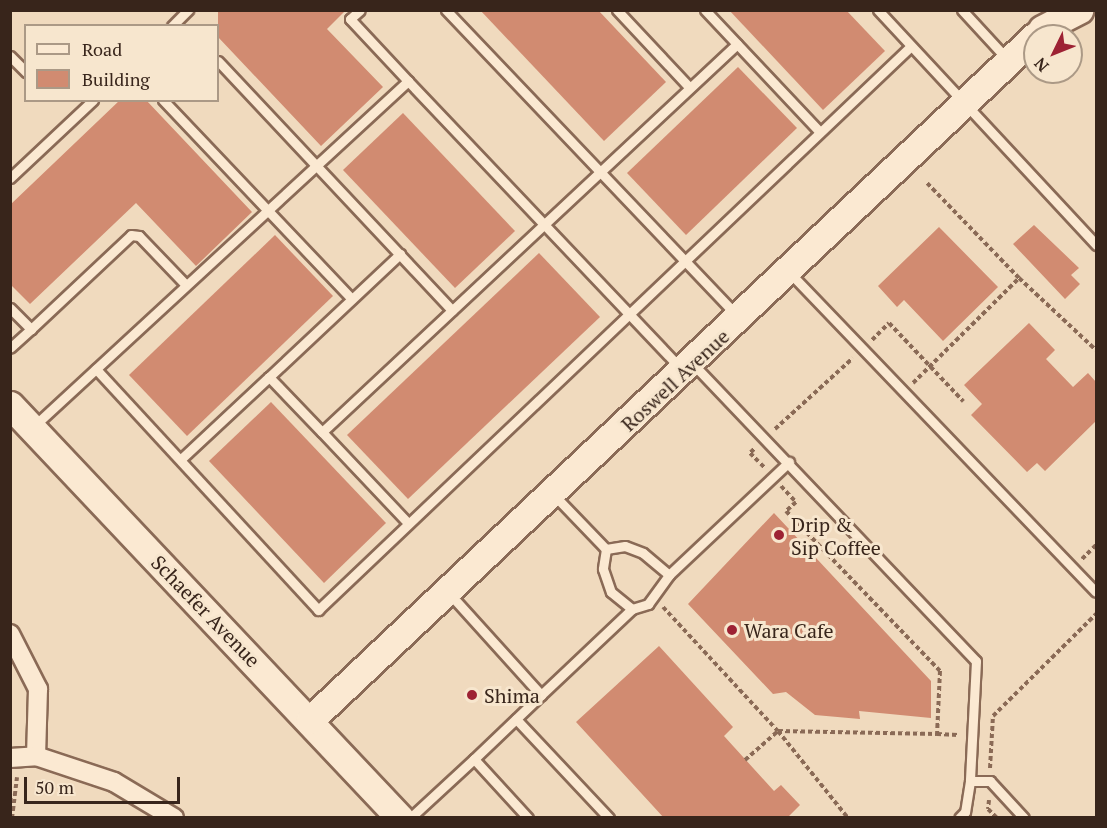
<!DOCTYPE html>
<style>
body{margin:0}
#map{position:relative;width:1107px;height:828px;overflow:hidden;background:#f0dabe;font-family:"PT Serif",serif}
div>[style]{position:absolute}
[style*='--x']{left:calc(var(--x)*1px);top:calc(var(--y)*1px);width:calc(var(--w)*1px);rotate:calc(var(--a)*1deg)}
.building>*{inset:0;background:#d18b71}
.path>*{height:4px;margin-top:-2px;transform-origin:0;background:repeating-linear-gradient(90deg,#8a6a56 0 4.5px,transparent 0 7.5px)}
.roads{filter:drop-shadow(2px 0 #8a6a56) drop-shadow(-2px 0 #8a6a56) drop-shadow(0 2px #8a6a56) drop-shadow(0 -2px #8a6a56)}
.lane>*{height:9px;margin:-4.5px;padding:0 4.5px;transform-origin:4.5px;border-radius:4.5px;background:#fbe9d2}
.street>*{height:18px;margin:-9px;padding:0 9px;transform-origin:9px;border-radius:9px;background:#fbe9d2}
.secondary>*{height:27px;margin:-13.5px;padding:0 13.5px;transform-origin:13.5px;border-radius:13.5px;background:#fbe9d2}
.dots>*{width:16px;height:16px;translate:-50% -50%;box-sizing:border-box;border:3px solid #f7e6ce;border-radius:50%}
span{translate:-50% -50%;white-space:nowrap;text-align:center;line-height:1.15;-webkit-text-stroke:6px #f7e6ce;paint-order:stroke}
.street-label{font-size:20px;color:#38251b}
.poi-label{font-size:20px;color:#38251b}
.left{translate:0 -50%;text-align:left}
.frame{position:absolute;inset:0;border:12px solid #38251b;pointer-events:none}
.legend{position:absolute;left:24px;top:24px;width:195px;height:78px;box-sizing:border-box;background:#f7e6ce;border:2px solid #ab9986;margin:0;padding:8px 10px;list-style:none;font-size:18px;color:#38251b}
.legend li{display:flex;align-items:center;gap:12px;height:30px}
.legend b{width:30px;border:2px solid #ab9986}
.north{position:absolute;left:1023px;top:24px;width:60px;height:60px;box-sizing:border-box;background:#f7e6ce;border:2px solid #ab9986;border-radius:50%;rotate:227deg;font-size:16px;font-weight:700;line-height:24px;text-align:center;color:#38251b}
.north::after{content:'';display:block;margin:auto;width:21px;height:27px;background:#9d2234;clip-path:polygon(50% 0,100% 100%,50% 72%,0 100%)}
.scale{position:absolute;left:24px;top:777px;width:156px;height:27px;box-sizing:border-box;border:3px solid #38251b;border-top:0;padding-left:8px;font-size:18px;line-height:21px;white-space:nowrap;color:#38251b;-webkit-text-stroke:4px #f7e6ce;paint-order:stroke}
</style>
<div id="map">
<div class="building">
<div style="clip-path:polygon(218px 10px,346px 10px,327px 29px,383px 87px,321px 146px,218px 37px)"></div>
<div style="clip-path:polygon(480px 10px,598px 10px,666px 82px,604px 141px)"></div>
<div style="clip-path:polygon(729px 10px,846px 10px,885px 51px,823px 110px)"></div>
<div style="clip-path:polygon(738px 67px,797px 128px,686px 235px,627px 173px)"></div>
<div style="clip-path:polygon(120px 100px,146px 100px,252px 212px,196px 266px,136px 203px,30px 304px,10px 284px,10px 205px)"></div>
<div style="clip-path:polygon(403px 113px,515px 231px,455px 288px,343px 170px)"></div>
<div style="clip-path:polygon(1034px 225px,1079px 268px,1071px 275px,1080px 284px,1065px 299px,1013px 244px)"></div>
<div style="clip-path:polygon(939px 227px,998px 287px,943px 341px,904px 300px,897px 307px,878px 286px)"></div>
<div style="clip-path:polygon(275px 235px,333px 296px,187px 436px,129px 375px)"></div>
<div style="clip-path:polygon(539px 253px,600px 317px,408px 499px,347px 435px)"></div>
<div style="clip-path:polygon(1029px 323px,1055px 350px,1046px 359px,1073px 387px,1088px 373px,1096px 382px,1096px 421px,1045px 471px,1037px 463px,1027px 472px,971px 415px,982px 404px,964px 385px)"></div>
<div style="clip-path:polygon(271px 402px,386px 523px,324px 583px,209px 461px)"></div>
<div style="clip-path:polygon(774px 513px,931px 681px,931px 718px,859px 711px,860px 719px,815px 715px,786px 692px,773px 694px,688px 604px)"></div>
<div style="clip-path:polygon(659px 646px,733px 727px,724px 736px,774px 791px,781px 785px,800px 805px,787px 818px,664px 818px,576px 722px)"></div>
</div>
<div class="path">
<div style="--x:1019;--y:278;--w:105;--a:43.1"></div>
<div style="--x:872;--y:340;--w:24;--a:-45"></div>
<div style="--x:889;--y:323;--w:108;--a:46.5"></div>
<div style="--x:913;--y:383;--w:149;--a:-44.7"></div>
<div style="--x:1019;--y:278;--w:132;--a:-134.1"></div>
<div style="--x:775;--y:429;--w:105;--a:-42.3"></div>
<div style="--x:754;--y:449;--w:6;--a:135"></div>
<div style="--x:750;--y:453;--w:20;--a:45"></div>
<div style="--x:781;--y:486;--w:22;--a:47"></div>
<div style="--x:796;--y:502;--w:13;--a:138"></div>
<div style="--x:786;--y:511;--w:222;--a:46.1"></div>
<div style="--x:940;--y:671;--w:63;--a:92.7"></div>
<div style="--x:937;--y:734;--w:21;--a:3"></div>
<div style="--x:1082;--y:559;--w:20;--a:-45"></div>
<div style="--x:663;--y:607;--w:169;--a:47.2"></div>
<div style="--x:778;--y:731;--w:159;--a:1.1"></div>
<div style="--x:745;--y:760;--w:44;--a:-41.3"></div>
<div style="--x:778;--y:731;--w:112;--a:51.2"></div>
<div style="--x:990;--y:768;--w:52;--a:-86.7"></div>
<div style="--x:993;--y:716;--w:145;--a:-44.7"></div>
<div style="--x:989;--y:800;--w:9;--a:96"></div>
<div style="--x:988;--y:809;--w:13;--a:45"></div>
<div style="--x:12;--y:818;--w:41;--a:-83"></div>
</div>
<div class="roads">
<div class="lane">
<div style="--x:446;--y:10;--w:421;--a:46.4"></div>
<div style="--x:617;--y:10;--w:105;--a:46.9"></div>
<div style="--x:705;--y:10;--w:166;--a:46.7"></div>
<div style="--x:878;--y:10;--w:321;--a:47.1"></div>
<div style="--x:962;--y:10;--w:68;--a:47.4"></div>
<div style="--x:172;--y:26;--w:23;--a:-45"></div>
<div style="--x:10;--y:56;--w:23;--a:45"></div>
<div style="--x:218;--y:61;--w:342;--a:46.8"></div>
<div style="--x:408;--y:81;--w:395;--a:46.5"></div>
<div style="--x:163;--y:100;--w:274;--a:46.5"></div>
<div style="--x:10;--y:178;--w:114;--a:-43.2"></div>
<div style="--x:789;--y:272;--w:443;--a:46.2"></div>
<div style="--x:10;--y:308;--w:30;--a:45"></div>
<div style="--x:31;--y:329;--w:28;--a:138"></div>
<div style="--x:31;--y:329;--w:137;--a:-43.2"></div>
<div style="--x:131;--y:235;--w:8;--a:7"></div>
<div style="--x:139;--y:236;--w:65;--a:46.2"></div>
<div style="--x:693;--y:364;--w:410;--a:46.4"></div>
<div style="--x:976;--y:661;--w:120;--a:92.9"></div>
<div style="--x:970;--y:781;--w:31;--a:99"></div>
<div style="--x:965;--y:812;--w:8;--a:135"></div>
<div style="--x:96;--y:369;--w:328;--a:47.3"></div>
<div style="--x:318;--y:610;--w:818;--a:-43.56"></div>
<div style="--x:269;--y:377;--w:180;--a:-43.2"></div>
<div style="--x:34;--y:426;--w:509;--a:-42.69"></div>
<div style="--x:408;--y:81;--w:85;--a:-133.1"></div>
<div style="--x:350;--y:19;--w:13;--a:-42"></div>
<div style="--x:181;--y:459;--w:120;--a:-43"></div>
<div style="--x:269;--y:377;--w:76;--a:46.1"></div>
<div style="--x:553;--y:494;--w:76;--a:46.1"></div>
<div style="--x:408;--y:523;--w:125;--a:-133.4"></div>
<div style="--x:322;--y:432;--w:568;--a:-43.07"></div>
<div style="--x:606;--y:549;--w:20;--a:99"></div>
<div style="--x:603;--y:569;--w:24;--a:71"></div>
<div style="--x:611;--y:592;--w:27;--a:39"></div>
<div style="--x:606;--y:549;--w:19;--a:-9"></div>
<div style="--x:625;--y:546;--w:19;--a:21"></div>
<div style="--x:643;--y:553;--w:34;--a:40"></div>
<div style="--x:448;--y:592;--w:139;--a:47.9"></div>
<div style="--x:541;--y:695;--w:125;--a:-43.4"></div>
<div style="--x:632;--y:609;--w:17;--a:-17"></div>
<div style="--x:648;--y:604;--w:36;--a:-54"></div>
<div style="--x:669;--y:575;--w:165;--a:-43.3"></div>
<div style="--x:516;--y:719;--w:136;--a:46.8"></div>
<div style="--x:970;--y:781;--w:20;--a:0"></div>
<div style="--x:990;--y:781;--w:50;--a:47.4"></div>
<div style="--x:410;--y:818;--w:87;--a:-42.7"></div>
<div style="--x:528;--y:818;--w:80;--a:-132.5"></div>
<div style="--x:474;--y:759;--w:93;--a:-43.7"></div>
</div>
<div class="street">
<div style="--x:10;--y:634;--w:62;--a:63"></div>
<div style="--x:38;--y:689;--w:67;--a:91.7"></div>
<div style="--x:10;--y:758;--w:26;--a:-4"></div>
<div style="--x:36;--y:756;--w:82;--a:18.4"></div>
<div style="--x:114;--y:782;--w:70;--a:31"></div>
</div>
<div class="secondary">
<div style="--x:1042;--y:29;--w:42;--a:-27.2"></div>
<div style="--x:10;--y:405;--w:568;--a:46.64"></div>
<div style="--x:310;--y:720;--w:997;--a:-43.33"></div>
</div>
</div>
<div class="dots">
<div style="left:779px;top:535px;background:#9d2234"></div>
<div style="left:732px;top:630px;background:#9d2234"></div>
<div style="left:472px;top:695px;background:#9d2234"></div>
</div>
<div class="street-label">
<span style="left:675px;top:380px;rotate:-43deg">Roswell Avenue</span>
<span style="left:206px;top:611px;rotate:46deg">Schaefer Avenue</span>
</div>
<div class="poi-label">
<span class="left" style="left:791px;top:536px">Drip &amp;<br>Sip Coffee</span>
<span class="left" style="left:744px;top:630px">Wara Cafe</span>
<span class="left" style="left:484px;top:695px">Shima</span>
</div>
<div class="frame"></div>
<ul class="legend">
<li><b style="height:8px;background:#fbe9d2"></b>Road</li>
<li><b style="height:16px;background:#d18b71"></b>Building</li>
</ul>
<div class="north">N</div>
<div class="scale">50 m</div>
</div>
